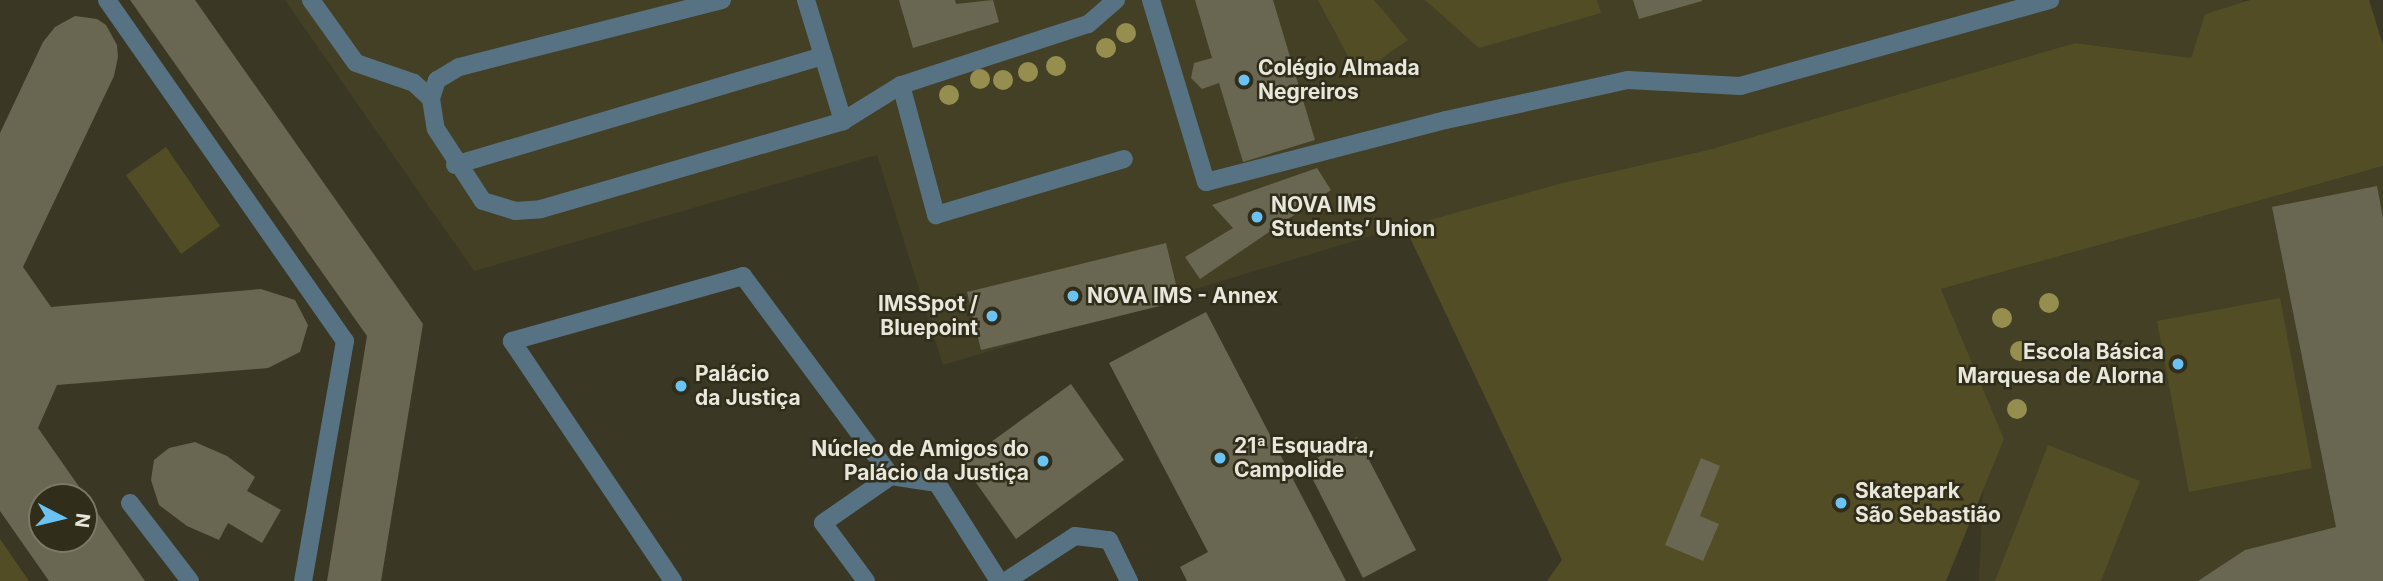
<!DOCTYPE html>
<meta charset="utf-8">
<style>
body{margin:0}
#map{position:relative;width:2383px;height:581px;overflow:hidden;background:#3a3824;font-family:Inter,sans-serif}
div>[style]{position:absolute}
[style*='--x']{left:calc(var(--x)*1px);top:calc(var(--y)*1px);width:calc(var(--w)*1px);rotate:calc(var(--a)*1deg)}
.built>*{inset:0;background:#434025}
.green>*{inset:0;background:#524d25}
.building>*{inset:0;background:#696651}
.lane>*{height:18px;margin:-9px;padding:0 9px;transform-origin:9px;border-radius:9px;background:#577383}
.trees>*{width:20px;height:20px;margin:-10px;border-radius:50%;background:#968e4e}
.dots>*{width:19px;height:19px;translate:-50% -50%;box-sizing:border-box;border:4px solid #302e1a;border-radius:50%}
span{translate:-50% -50%;white-space:nowrap;text-align:center;line-height:1.15;-webkit-text-stroke:5px #302e1a;paint-order:stroke}
.poi-label{font-size:21px;color:#e8e7db;font-weight:700}
.left{translate:0 -50%;text-align:left}
.right{translate:-100% -50%;text-align:right}
.north{position:absolute;left:28px;top:483px;width:70px;height:70px;box-sizing:border-box;background:#302e1a;border:2px solid #7a7867;border-radius:50%;rotate:97deg;font-size:19px;font-weight:700;line-height:28px;text-align:center;color:#e8e7db}
.north::after{content:'';display:block;margin:auto;width:24px;height:32px;background:#6ac3f2;clip-path:polygon(50% 0,100% 100%,50% 72%,0 100%)}
</style>
<div id="map">
<div class="built">
<div style="clip-path:polygon(285px 0,2243px 0,2244px 2px,2205px 14px,2191px 58px,2075px 43px,1708px 150px,1384px 232px,943px 365px,877px 155px,474px 271px)"></div>
<div style="clip-path:polygon(2383px 166px,2383px 581px,1979px 581px,1983px 490px,2004px 439px,1941px 289px)"></div>
</div>
<div class="green">
<div style="clip-path:polygon(1318px 0,1374px 0,1408px 40px,1358px 75px)"></div>
<div style="clip-path:polygon(1425px 0,1597px 0,1601px 13px,1479px 48px)"></div>
<div style="clip-path:polygon(2250px 0,2369px 0,2383px 45px,2383px 166px,1941px 289px,2004px 439px,1946px 581px,1547px 581px,1562px 560px,1405px 227px,1563px 183px,1708px 150px,2075px 43px,2191px 58px,2205px 14px)"></div>
<div style="clip-path:polygon(166px 147px,220px 226px,181px 254px,126px 175px)"></div>
<div style="clip-path:polygon(2280px 298px,2312px 468px,2189px 492px,2157px 321px)"></div>
<div style="clip-path:polygon(2048px 445px,2140px 481px,2101px 581px,1995px 581px)"></div>
<div style="clip-path:polygon(0 539px,29px 581px,0 581px)"></div>
</div>
<div class="building">
<div style="clip-path:polygon(130px 0,195px 0,423px 324px,381px 581px,327px 581px,367px 336px)"></div>
<div style="clip-path:polygon(899px 0,955px 0,956px 4px,993px 0,999px 22px,913px 48px)"></div>
<div style="clip-path:polygon(1195px 0,1273px 0,1315px 140px,1243px 162px,1219px 83px,1202px 89px,1191px 78px,1194px 63px,1212px 58px)"></div>
<div style="clip-path:polygon(1633px 0,1702px 0,1702px 1px,1639px 19px)"></div>
<div style="clip-path:polygon(evenodd,75px 16px,97px 19px,106px 25px,117px 45px,118px 57px,114px 76px,23px 267px,51px 307px,261px 289px,295px 300px,308px 325px,300px 352px,268px 368px,57px 385px,38px 428px,145px 581px,49px 581px,0 511px,0 133px,43px 42px,55px 27px,75px 16px,42px 497px,84px 497px,84px 539px,42px 539px,42px 497px)"></div>
<div style="clip-path:polygon(1317px 168px,1331px 190px,1200px 279px,1185px 257px,1233px 228px,1212px 205px)"></div>
<div style="clip-path:polygon(2377px 186px,2383px 218px,2383px 581px,2198px 581px,2245px 550px,2336px 527px,2272px 207px)"></div>
<div style="clip-path:polygon(1166px 243px,1180px 301px,981px 350px,967px 292px)"></div>
<div style="clip-path:polygon(1206px 312px,1346px 581px,1187px 581px,1180px 567px,1208px 552px,1109px 363px)"></div>
<div style="clip-path:polygon(1071px 384px,1124px 460px,1016px 539px,962px 463px)"></div>
<div style="clip-path:polygon(1357px 437px,1416px 550px,1363px 578px,1305px 464px)"></div>
<div style="clip-path:polygon(195px 442px,227px 456px,255px 477px,247px 491px,281px 510px,262px 543px,228px 523px,219px 540px,187px 526px,159px 505px,151px 480px,154px 460px,169px 448px)"></div>
<div style="clip-path:polygon(1701px 458px,1720px 466px,1700px 516px,1719px 524px,1703px 561px,1665px 545px)"></div>
</div>
<div class="lane">
<div style="--x:107;--y:0;--w:416;--a:55.1"></div>
<div style="--x:345;--y:341;--w:244;--a:99.9"></div>
<div style="--x:311;--y:0;--w:77;--a:54.5"></div>
<div style="--x:356;--y:63;--w:61;--a:19"></div>
<div style="--x:414;--y:83;--w:23;--a:43"></div>
<div style="--x:722;--y:0;--w:271;--a:165.7"></div>
<div style="--x:459;--y:67;--w:26;--a:149"></div>
<div style="--x:437;--y:80;--w:20;--a:108"></div>
<div style="--x:431;--y:99;--w:30;--a:81"></div>
<div style="--x:436;--y:129;--w:86;--a:56.9"></div>
<div style="--x:483;--y:201;--w:34;--a:17"></div>
<div style="--x:515;--y:211;--w:26;--a:-4"></div>
<div style="--x:541;--y:209;--w:315;--a:-16.2"></div>
<div style="--x:843;--y:121;--w:68;--a:-31.8"></div>
<div style="--x:806;--y:0;--w:127;--a:73"></div>
<div style="--x:1116;--y:0;--w:37;--a:139"></div>
<div style="--x:1088;--y:24;--w:197;--a:161.9"></div>
<div style="--x:901;--y:85;--w:135;--a:74.9"></div>
<div style="--x:936;--y:215;--w:196;--a:-16.6"></div>
<div style="--x:1151;--y:0;--w:190;--a:73.2"></div>
<div style="--x:1206;--y:182;--w:248;--a:-14.5"></div>
<div style="--x:1446;--y:120;--w:186;--a:-12.4"></div>
<div style="--x:1628;--y:80;--w:112;--a:3.1"></div>
<div style="--x:1740;--y:86;--w:322;--a:-15.5"></div>
<div style="--x:455;--y:165;--w:384;--a:-16.5"></div>
<div style="--x:130;--y:503;--w:98;--a:52.4"></div>
<div style="--x:673;--y:581;--w:289;--a:-123.9"></div>
<div style="--x:512;--y:341;--w:240;--a:-15.7"></div>
<div style="--x:743;--y:276;--w:249;--a:53.5"></div>
<div style="--x:866;--y:581;--w:72;--a:-126.6"></div>
<div style="--x:823;--y:523;--w:83;--a:-34.7"></div>
<div style="--x:891;--y:476;--w:47;--a:8.7"></div>
<div style="--x:937;--y:483;--w:116;--a:57.7"></div>
<div style="--x:1006;--y:581;--w:82;--a:-33.1"></div>
<div style="--x:1075;--y:536;--w:34;--a:7"></div>
<div style="--x:1109;--y:540;--w:46;--a:64"></div>
</div>
<div class="trees">
<div style="left:1126px;top:33px"></div>
<div style="left:1106px;top:48px"></div>
<div style="left:1056px;top:66px"></div>
<div style="left:1028px;top:72px"></div>
<div style="left:980px;top:79px"></div>
<div style="left:1003px;top:80px"></div>
<div style="left:949px;top:95px"></div>
<div style="left:2049px;top:303px"></div>
<div style="left:2002px;top:318px"></div>
<div style="left:2020px;top:351px"></div>
<div style="left:2017px;top:409px"></div>
</div>
<div class="dots">
<div style="left:1244px;top:80px;background:#6ac3f2"></div>
<div style="left:1257px;top:217px;background:#6ac3f2"></div>
<div style="left:1073px;top:296px;background:#6ac3f2"></div>
<div style="left:992px;top:316px;background:#6ac3f2"></div>
<div style="left:2178px;top:364px;background:#6ac3f2"></div>
<div style="left:681px;top:386px;background:#6ac3f2"></div>
<div style="left:1220px;top:458px;background:#6ac3f2"></div>
<div style="left:1043px;top:461px;background:#6ac3f2"></div>
<div style="left:1841px;top:503px;background:#6ac3f2"></div>
</div>
<div class="poi-label">
<span class="left" style="left:1258px;top:80px">Colégio Almada<br>Negreiros</span>
<span class="left" style="left:1271px;top:217px">NOVA IMS<br>Students’ Union</span>
<span class="left" style="left:1087px;top:296px">NOVA IMS - Annex</span>
<span class="right" style="left:978px;top:316px">IMSSpot /<br>Bluepoint</span>
<span class="right" style="left:2164px;top:364px">Escola Básica<br>Marquesa de Alorna</span>
<span class="left" style="left:695px;top:386px">Palácio<br>da Justiça</span>
<span class="left" style="left:1234px;top:458px">21ª Esquadra,<br>Campolide</span>
<span class="right" style="left:1029px;top:461px">Núcleo de Amigos do<br>Palácio da Justiça</span>
<span class="left" style="left:1855px;top:503px">Skatepark<br>São Sebastião</span>
</div>
<div class="north">N</div>
</div>
